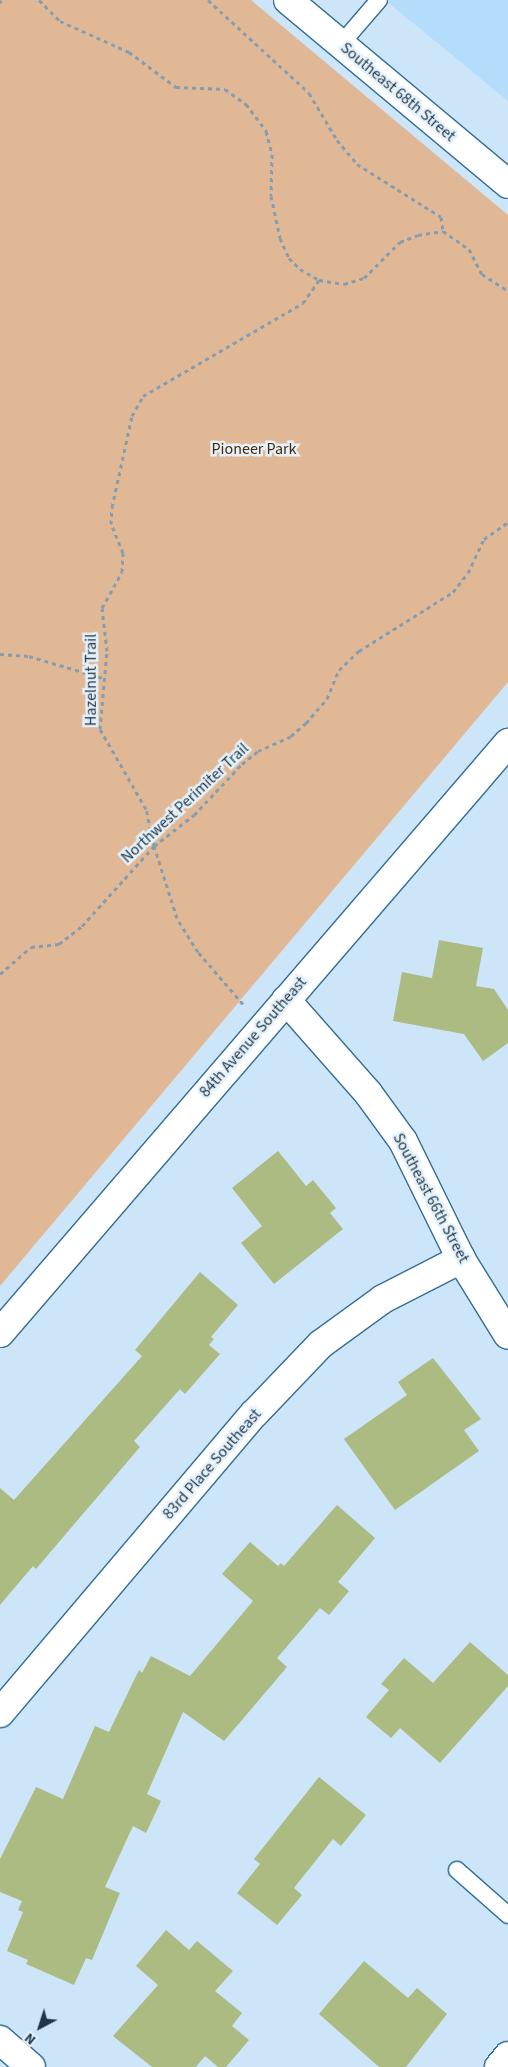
<!DOCTYPE html>
<style>
body{margin:0}
#map{position:relative;width:508px;height:2067px;overflow:hidden;background:#cde5f8;font-family:"Source Sans 3",sans-serif}
div>[style]{position:absolute}
[style*='--x']{left:calc(var(--x)*1px);top:calc(var(--y)*1px);width:calc(var(--w)*1px);rotate:calc(var(--a)*1deg)}
.built>*{inset:0;background:#b4ddfb}
.green>*{inset:0;background:#e1b896}
.building>*{inset:0;background:#abbb82}
.path>*{height:3px;margin-top:-1.5px;transform-origin:0;background:repeating-linear-gradient(90deg,#859db0 0 4px,transparent 0 8px)}
.roads{filter:drop-shadow(1px 0 #326e97) drop-shadow(-1px 0 #326e97) drop-shadow(0 1px #326e97) drop-shadow(0 -1px #326e97)}
.service>*{height:16px;margin:-8px;padding:0 8px;transform-origin:8px;border-radius:8px;background:#fff}
.minor>*{height:28px;margin:-14px;padding:0 14px;transform-origin:14px;border-radius:14px;background:#fff}
.tertiary>*{height:28px;margin:-14px;padding:0 14px;transform-origin:14px;border-radius:14px;background:#fff}
span{translate:-50% -50%;white-space:nowrap;text-align:center;line-height:1.15;-webkit-text-stroke:5px #e5f1fa;paint-order:stroke}
.street-label{font-size:16px;color:#1d3648}
.park-label{font-size:16px;color:#482806}
.north{position:absolute;left:15px;top:2002px;width:50px;height:50px;-webkit-text-stroke:4px #e5f1fa;paint-order:stroke;rotate:220deg;font-size:14px;font-weight:700;line-height:20px;text-align:center;color:#1d3648}
.north::after{content:'';display:block;margin:auto;width:18px;height:22px;background:#1d3648;clip-path:polygon(50% 0,100% 100%,50% 72%,0 100%)}
</style>
<div id="map">
<div class="built">
<div style="clip-path:polygon(385px 0,508px 0,508px 101px)"></div>
</div>
<div class="green">
<div style="clip-path:polygon(0 0,251px 0,508px 215px,508px 682px,0 1286px)"></div>
</div>
<div class="building">
<div style="clip-path:polygon(439px 940px,483px 948px,476px 986px,494px 989px,508px 1010px,508px 1043px,483px 1061px,464px 1034px,393px 1021px,402px 972px,432px 978px)"></div>
<div style="clip-path:polygon(278px 1151px,306px 1186px,313px 1180px,336px 1208px,330px 1213px,343px 1229px,274px 1284px,241px 1243px,262px 1226px,232px 1188px)"></div>
<div style="clip-path:polygon(200px 1272px,238px 1305px,211px 1337px,214px 1339px,209px 1345px,220px 1354px,185px 1394px,180px 1389px,134px 1441px,140px 1447px,36px 1569px,33px 1566px,0 1605px,0 1488px,14px 1500px,142px 1356px,135px 1350px)"></div>
<div style="clip-path:polygon(433px 1358px,481px 1419px,464px 1430px,479px 1451px,395px 1510px,344px 1439px,407px 1395px,398px 1382px)"></div>
<div style="clip-path:polygon(337px 1505px,375px 1538px,338px 1582px,349px 1591px,329px 1615px,320px 1608px,277px 1658px,287px 1667px,224px 1741px,183px 1712px,147px 1794px,161px 1801px,146px 1833px,133px 1826px,105px 1887px,120px 1893px,92px 1960px,86px 1958px,74px 1985px,26px 1964px,28px 1960px,7px 1951px,23px 1912px,18px 1910px,22px 1901px,0 1892px,0 1859px,36px 1787px,63px 1799px,95px 1726px,109px 1732px,139px 1670px,142px 1673px,151px 1656px,190px 1676px,253px 1601px,222px 1574px,250px 1542px,278px 1566px,281px 1563px,284px 1566px)"></div>
<div style="clip-path:polygon(470px 1642px,508px 1675px,508px 1686px,440px 1763px,400px 1728px,391px 1738px,366px 1717px,389px 1690px,381px 1684px,404px 1658px,433px 1683px)"></div>
<div style="clip-path:polygon(319px 1777px,366px 1815px,341px 1846px,333px 1839px,294px 1888px,302px 1895px,277px 1925px,237px 1893px,260px 1864px,254px 1859px)"></div>
<div style="clip-path:polygon(166px 1930px,189px 1950px,197px 1941px,233px 1971px,215px 1991px,242px 2013px,232px 2026px,249px 2040px,226px 2067px,218px 2067px,205px 2056px,196px 2067px,152px 2067px,113px 2036px,158px 1985px,136px 1966px)"></div>
<div style="clip-path:polygon(364px 1961px,408px 1998px,417px 1988px,447px 2014px,406px 2067px,379px 2067px,319px 2014px)"></div>
</div>
<div class="path">
<div style="--x:39;--y:0;--w:30;--a:45"></div>
<div style="--x:60;--y:21;--w:76;--a:24.2"></div>
<div style="--x:129;--y:52;--w:59;--a:36.7"></div>
<div style="--x:176;--y:87;--w:49;--a:2.3"></div>
<div style="--x:225;--y:89;--w:26;--a:36"></div>
<div style="--x:246;--y:104;--w:34;--a:53"></div>
<div style="--x:266;--y:131;--w:24;--a:75"></div>
<div style="--x:272;--y:154;--w:42;--a:91.4"></div>
<div style="--x:271;--y:196;--w:43;--a:77.9"></div>
<div style="--x:280;--y:238;--w:22;--a:66"></div>
<div style="--x:289;--y:258;--w:16;--a:45"></div>
<div style="--x:300;--y:269;--w:22;--a:30"></div>
<div style="--x:319;--y:280;--w:25;--a:9"></div>
<div style="--x:344;--y:284;--w:21;--a:-17"></div>
<div style="--x:364;--y:278;--w:51;--a:-45"></div>
<div style="--x:400;--y:242;--w:19;--a:-21"></div>
<div style="--x:418;--y:235;--w:25;--a:-9"></div>
<div style="--x:443;--y:231;--w:32;--a:35"></div>
<div style="--x:469;--y:249;--w:28;--a:63"></div>
<div style="--x:482;--y:274;--w:31;--a:33"></div>
<div style="--x:208;--y:0;--w:137;--a:42.6"></div>
<div style="--x:309;--y:93;--w:55;--a:59.2"></div>
<div style="--x:337;--y:140;--w:31;--a:50"></div>
<div style="--x:357;--y:164;--w:99;--a:32.2"></div>
<div style="--x:441;--y:217;--w:14;--a:82"></div>
<div style="--x:0;--y:3;--w:3;--a:-72"></div>
<div style="--x:0;--y:654;--w:29;--a:4"></div>
<div style="--x:29;--y:656;--w:77;--a:16.6"></div>
<div style="--x:0;--y:974;--w:41;--a:-41.1"></div>
<div style="--x:31;--y:947;--w:28;--a:-6"></div>
<div style="--x:59;--y:944;--w:29;--a:-38"></div>
<div style="--x:82;--y:926;--w:108;--a:-48"></div>
<div style="--x:154;--y:846;--w:51;--a:-37.8"></div>
<div style="--x:194;--y:815;--w:70;--a:-46.7"></div>
<div style="--x:242;--y:764;--w:21;--a:-39"></div>
<div style="--x:258;--y:751;--w:36;--a:-24"></div>
<div style="--x:291;--y:736;--w:20;--a:-41"></div>
<div style="--x:306;--y:723;--w:32;--a:-49"></div>
<div style="--x:327;--y:699;--w:31;--a:-68"></div>
<div style="--x:339;--y:670;--w:28;--a:-44"></div>
<div style="--x:359;--y:651;--w:111;--a:-32.1"></div>
<div style="--x:453;--y:592;--w:24;--a:-52"></div>
<div style="--x:468;--y:573;--w:38;--a:-65"></div>
<div style="--x:484;--y:539;--w:29;--a:-35"></div>
<div style="--x:243;--y:1004;--w:69;--a:-130.9"></div>
<div style="--x:198;--y:952;--w:40;--a:-122"></div>
<div style="--x:177;--y:918;--w:76;--a:-107.7"></div>
<div style="--x:154;--y:846;--w:38;--a:-102"></div>
<div style="--x:146;--y:809;--w:92;--a:-119.9"></div>
<div style="--x:100;--y:729;--w:78;--a:-84.9"></div>
<div style="--x:107;--y:651;--w:43;--a:-96.6"></div>
<div style="--x:102;--y:608;--w:41;--a:-60.9"></div>
<div style="--x:122;--y:572;--w:19;--a:-87"></div>
<div style="--x:123;--y:553;--w:31;--a:-112"></div>
<div style="--x:111;--y:524;--w:17;--a:-87"></div>
<div style="--x:112;--y:507;--w:93;--a:-77.6"></div>
<div style="--x:132;--y:416;--w:23;--a:-61"></div>
<div style="--x:143;--y:396;--w:185;--a:-30.2"></div>
<div style="--x:303;--y:303;--w:28;--a:-55"></div>
</div>
<div class="roads">
<div class="service">
<div style="--x:341;--y:44;--w:58;--a:-49.2"></div>
<div style="--x:457;--y:1870;--w:68;--a:41.4"></div>
</div>
<div class="minor">
<div style="--x:286;--y:1000;--w:124;--a:48.6"></div>
<div style="--x:368;--y:1093;--w:59;--a:53.9"></div>
<div style="--x:403;--y:1141;--w:131;--a:63.8"></div>
<div style="--x:461;--y:1259;--w:89;--a:58.3"></div>
<div style="--x:0;--y:1333;--w:779;--a:-49.27"></div>
<div style="--x:0;--y:1713;--w:392;--a:-49.7"></div>
<div style="--x:254;--y:1414;--w:97;--a:-46.3"></div>
<div style="--x:321;--y:1344;--w:77;--a:-36"></div>
<div style="--x:383;--y:1299;--w:88;--a:-27.1"></div>
<div style="--x:0;--y:2040;--w:41;--a:41.1"></div>
<div style="--x:499;--y:2067;--w:14;--a:-51"></div>
</div>
<div class="tertiary">
<div style="--x:288;--y:0;--w:287;--a:39.9"></div>
</div>
</div>
<div class="street-label">
<span style="left:398px;top:92px;rotate:40deg">Southeast 68th Street</span>
<span style="left:91px;top:680px;rotate:-90deg">Hazelnut Trail</span>
<span style="left:185px;top:803px;rotate:-43deg">Northwest Perimiter Trail</span>
<span style="left:253px;top:1037px;rotate:-49deg">84th Avenue Southeast</span>
<span style="left:431px;top:1198px;rotate:62deg">Southeast 66th Street</span>
<span style="left:212px;top:1464px;rotate:-49deg">83rd Place Southeast</span>
</div>
<div class="park-label">
<span style="left:254px;top:449px">Pioneer Park</span>
</div>
<div class="north">N</div>
</div>
